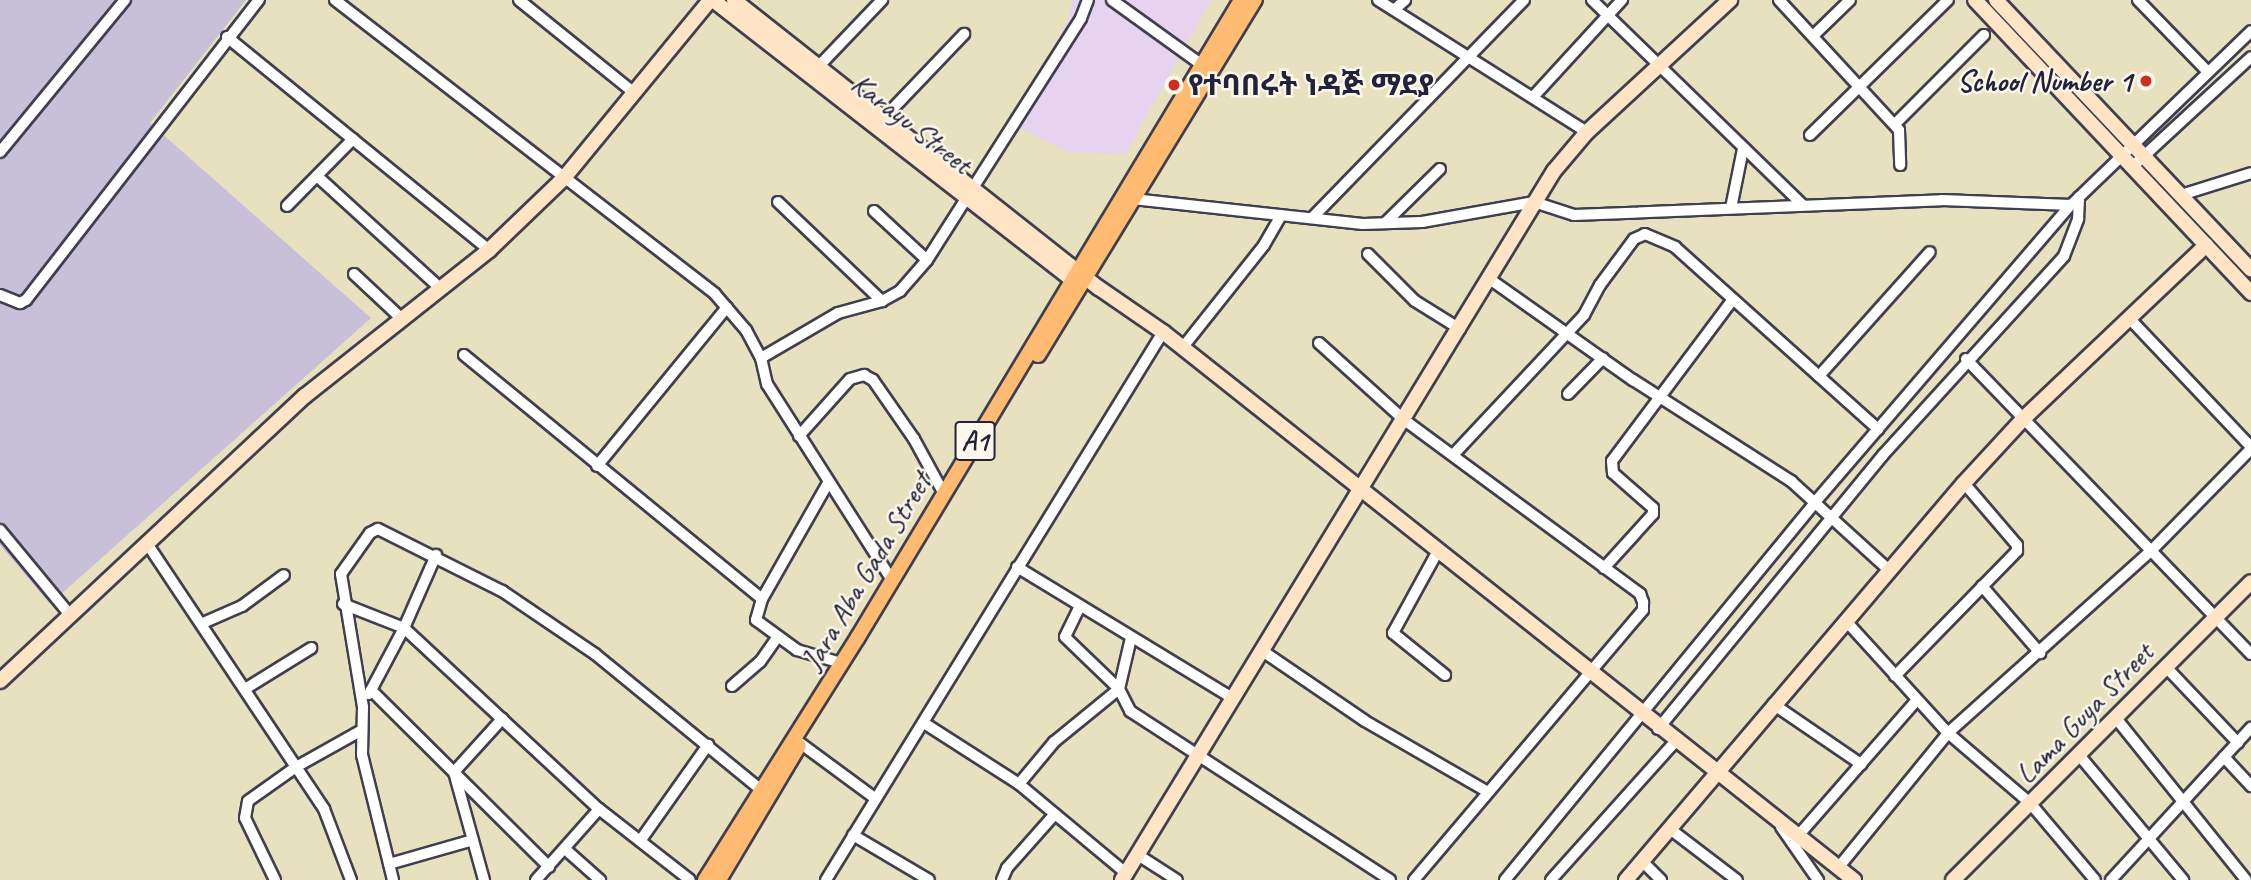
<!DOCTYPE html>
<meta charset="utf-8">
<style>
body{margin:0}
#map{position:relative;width:2251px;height:880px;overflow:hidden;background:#e8e1bf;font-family:Caveat,"Noto Sans Ethiopic",sans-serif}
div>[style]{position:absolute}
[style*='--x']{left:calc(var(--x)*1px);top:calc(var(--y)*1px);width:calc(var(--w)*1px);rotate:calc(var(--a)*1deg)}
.built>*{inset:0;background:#e6d3f0}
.industrial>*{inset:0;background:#c8c0d8}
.roads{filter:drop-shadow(2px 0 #403f4f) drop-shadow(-2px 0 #403f4f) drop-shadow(0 2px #403f4f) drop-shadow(0 -2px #403f4f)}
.street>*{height:10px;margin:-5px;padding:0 5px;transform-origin:5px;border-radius:5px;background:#fff}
.secondary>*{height:14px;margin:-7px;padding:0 7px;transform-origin:7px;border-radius:7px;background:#ffe4c6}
.primary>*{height:14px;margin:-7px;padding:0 7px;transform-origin:7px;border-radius:7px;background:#ffbb71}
.dots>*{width:19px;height:19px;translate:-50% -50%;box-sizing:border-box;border:4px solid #fbf7ec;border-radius:50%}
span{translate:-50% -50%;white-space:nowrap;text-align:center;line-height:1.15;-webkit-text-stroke:5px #fbf7ec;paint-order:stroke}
.shield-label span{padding:2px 5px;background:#fbf7ec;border:2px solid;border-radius:5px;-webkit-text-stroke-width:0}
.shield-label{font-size:28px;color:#22223b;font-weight:700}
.poi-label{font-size:30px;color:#22223b;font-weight:700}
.right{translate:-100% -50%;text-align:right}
.left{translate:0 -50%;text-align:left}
.street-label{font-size:30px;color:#22223b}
</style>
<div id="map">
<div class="built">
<div style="clip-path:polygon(1072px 0,1211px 0,1125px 155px,1066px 151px,1014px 125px,1069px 18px)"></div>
</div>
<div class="industrial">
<div style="clip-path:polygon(0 0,246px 0,150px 123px,371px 318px,50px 604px,0 545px)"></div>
</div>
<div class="roads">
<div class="street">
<div style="--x:335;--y:0;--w:480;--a:37.7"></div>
<div style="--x:715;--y:294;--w:48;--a:49.3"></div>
<div style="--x:746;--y:330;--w:32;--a:62"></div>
<div style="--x:761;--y:358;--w:27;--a:77"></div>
<div style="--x:767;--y:384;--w:232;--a:57.5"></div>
<div style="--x:519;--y:0;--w:146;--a:38.9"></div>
<div style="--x:1112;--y:0;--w:111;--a:35.8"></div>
<div style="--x:1378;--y:0;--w:247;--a:32.3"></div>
<div style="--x:1592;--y:0;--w:294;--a:44.2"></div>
<div style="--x:1779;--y:0;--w:177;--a:47.3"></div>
<div style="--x:1899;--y:130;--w:35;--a:88"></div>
<div style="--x:2138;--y:0;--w:100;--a:45.8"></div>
<div style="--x:1394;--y:10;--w:15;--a:-42"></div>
<div style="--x:1814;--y:35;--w:50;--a:-44.2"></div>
<div style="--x:227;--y:37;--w:338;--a:39.1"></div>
<div style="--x:818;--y:67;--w:93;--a:-46.3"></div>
<div style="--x:1533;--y:97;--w:132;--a:-47.5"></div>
<div style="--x:880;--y:122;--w:122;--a:-46.3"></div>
<div style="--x:1895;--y:124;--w:126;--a:-45"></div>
<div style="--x:1810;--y:135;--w:193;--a:-44.4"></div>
<div style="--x:0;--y:152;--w:197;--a:-50.6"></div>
<div style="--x:2132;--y:167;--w:162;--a:-42.7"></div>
<div style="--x:317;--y:176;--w:166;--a:42.3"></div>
<div style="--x:2181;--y:195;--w:73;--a:-17.4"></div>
<div style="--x:1133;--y:199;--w:231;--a:6.2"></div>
<div style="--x:1363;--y:224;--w:59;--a:-1.9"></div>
<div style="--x:1422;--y:222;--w:114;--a:-10.1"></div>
<div style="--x:1534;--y:202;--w:42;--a:18"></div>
<div style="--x:1574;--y:215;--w:368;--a:-2.3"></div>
<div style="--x:1942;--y:200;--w:129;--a:2.2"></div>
<div style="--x:778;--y:202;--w:144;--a:43.6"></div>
<div style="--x:287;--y:206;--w:94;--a:-45.4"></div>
<div style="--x:1731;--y:208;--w:60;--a:-78.5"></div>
<div style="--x:874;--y:211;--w:72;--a:42.8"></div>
<div style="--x:1312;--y:218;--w:304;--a:-45.8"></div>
<div style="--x:1385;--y:223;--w:77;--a:-44.5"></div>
<div style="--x:1368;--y:254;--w:66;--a:45"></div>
<div style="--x:1415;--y:301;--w:53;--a:31.9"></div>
<div style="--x:354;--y:274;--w:64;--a:43.1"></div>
<div style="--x:1491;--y:280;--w:174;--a:35.2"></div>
<div style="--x:1633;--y:380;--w:188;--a:32.6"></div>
<div style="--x:1791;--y:481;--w:134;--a:42.3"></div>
<div style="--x:0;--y:295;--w:22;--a:22"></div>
<div style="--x:20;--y:303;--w:7;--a:-27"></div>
<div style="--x:26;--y:300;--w:380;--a:-52.2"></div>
<div style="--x:2130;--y:319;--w:176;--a:46.6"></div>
<div style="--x:1319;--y:343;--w:113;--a:42.1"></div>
<div style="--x:1403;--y:419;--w:295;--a:36.4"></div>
<div style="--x:1640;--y:594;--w:9;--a:69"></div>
<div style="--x:1643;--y:602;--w:8;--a:90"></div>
<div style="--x:1643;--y:610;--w:354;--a:130.3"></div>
<div style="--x:1183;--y:347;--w:130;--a:-51.5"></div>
<div style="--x:1264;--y:245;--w:34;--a:-60"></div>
<div style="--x:464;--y:355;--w:385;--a:39.3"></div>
<div style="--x:761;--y:358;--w:89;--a:-30.3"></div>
<div style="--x:838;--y:313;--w:46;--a:-15.3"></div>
<div style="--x:882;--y:301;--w:21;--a:-29"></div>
<div style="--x:900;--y:291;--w:41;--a:-48.9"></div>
<div style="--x:927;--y:260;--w:287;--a:-57.5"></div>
<div style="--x:1081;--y:18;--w:19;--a:-69"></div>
<div style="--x:1966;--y:359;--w:410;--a:46"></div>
<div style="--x:1819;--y:376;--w:166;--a:-48.2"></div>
<div style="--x:1568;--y:394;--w:50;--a:-45.8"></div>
<div style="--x:799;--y:436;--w:76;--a:-48.2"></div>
<div style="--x:850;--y:379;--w:15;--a:-16"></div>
<div style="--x:864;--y:375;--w:10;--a:29"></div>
<div style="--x:873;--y:380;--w:72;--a:55.2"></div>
<div style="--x:914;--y:439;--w:63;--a:61.4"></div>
<div style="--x:1453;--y:455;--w:192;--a:-46.9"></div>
<div style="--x:1584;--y:315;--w:34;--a:-62"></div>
<div style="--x:1600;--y:285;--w:57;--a:-53.5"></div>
<div style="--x:1634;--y:239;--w:12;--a:-24"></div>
<div style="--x:1645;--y:234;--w:33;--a:23"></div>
<div style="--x:1675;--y:247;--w:273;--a:41.9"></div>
<div style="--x:597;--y:466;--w:205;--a:-50.7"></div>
<div style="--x:828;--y:483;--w:133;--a:119.6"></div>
<div style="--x:762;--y:599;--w:22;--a:106"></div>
<div style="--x:756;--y:620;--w:51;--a:36.2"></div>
<div style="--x:797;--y:650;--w:46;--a:16.5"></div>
<div style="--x:0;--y:530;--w:112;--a:50.5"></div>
<div style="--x:148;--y:545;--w:317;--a:56.3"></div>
<div style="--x:324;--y:809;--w:76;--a:69.2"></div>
<div style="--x:1439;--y:549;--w:96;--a:118.7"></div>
<div style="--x:1393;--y:633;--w:67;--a:38.9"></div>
<div style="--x:1017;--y:567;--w:254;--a:31.3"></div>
<div style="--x:1604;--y:568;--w:73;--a:-47.8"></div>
<div style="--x:1653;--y:514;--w:6;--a:-90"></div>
<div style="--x:1653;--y:508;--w:53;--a:-138.8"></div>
<div style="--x:1613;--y:473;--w:12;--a:-95"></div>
<div style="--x:1612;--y:461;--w:202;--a:-53.2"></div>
<div style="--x:1982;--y:586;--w:89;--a:49.1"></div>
<div style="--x:343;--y:604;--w:66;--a:21.5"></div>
<div style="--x:404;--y:628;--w:266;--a:42.9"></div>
<div style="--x:599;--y:809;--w:115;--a:38"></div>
<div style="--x:1080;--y:606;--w:34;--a:116"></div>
<div style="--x:1065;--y:637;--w:75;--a:43.9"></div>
<div style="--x:1119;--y:689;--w:25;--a:63"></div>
<div style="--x:1130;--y:711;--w:310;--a:33"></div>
<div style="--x:1846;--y:621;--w:151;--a:47.7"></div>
<div style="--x:1948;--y:733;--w:109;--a:40.5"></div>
<div style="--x:2031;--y:804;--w:99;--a:49.9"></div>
<div style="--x:203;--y:623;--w:43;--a:-23.6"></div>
<div style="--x:242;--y:606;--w:52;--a:-36.4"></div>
<div style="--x:1264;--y:652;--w:122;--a:34.3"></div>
<div style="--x:1365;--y:721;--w:142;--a:30"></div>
<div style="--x:2165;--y:666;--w:106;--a:46.5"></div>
<div style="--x:1895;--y:676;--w:175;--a:-45.7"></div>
<div style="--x:2017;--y:551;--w:6;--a:-90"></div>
<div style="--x:2017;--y:545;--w:82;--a:-130.5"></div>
<div style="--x:732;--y:686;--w:37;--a:-41"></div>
<div style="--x:760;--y:662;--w:29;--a:-55"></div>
<div style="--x:245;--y:689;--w:78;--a:-31.8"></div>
<div style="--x:371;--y:690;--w:251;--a:44.8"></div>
<div style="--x:369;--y:694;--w:75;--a:-62.1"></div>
<div style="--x:404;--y:628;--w:80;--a:-66.3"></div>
<div style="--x:1773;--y:704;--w:107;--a:34.3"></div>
<div style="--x:2115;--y:717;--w:209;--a:51.2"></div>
<div style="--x:924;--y:723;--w:113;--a:32.7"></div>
<div style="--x:1019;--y:784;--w:139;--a:39.8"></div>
<div style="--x:1658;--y:729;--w:355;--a:-50.6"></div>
<div style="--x:1883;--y:455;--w:269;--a:-47.7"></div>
<div style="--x:2064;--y:256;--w:40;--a:-69"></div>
<div style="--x:2078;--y:219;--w:22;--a:-87"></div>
<div style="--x:800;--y:743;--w:94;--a:36.4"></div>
<div style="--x:2079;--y:755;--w:163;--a:50.2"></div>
<div style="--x:2224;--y:757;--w:40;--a:47"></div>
<div style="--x:1019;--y:784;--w:55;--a:-50.2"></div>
<div style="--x:1054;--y:742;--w:84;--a:-39.2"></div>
<div style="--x:1119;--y:689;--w:52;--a:-76.8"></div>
<div style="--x:1781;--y:827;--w:65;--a:55.1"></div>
<div style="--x:1670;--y:829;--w:84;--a:37.3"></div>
<div style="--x:853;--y:835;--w:88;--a:30.6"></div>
<div style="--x:1797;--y:837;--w:181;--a:-48.8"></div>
<div style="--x:640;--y:841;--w:118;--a:-54.7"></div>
<div style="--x:565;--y:849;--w:47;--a:41.5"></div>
<div style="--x:1138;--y:855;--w:46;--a:32.7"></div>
<div style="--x:1642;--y:861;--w:27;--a:45"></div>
<div style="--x:389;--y:864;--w:87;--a:-15.9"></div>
<div style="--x:1838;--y:868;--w:174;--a:-50.8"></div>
<div style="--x:1948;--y:733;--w:273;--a:-41.9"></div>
<div style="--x:2151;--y:551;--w:143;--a:-45.6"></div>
<div style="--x:275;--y:880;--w:69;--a:-115.8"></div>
<div style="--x:245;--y:818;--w:17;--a:-80"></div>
<div style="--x:248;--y:801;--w:59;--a:-35.3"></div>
<div style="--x:296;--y:767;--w:76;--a:-29.3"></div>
<div style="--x:393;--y:880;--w:129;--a:-103.9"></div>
<div style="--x:362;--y:755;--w:48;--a:-88.8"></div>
<div style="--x:363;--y:707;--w:135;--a:-99.4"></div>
<div style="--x:341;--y:574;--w:50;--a:-54.7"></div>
<div style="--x:370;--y:533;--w:9;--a:-27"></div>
<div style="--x:378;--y:529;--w:139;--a:26.6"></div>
<div style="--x:502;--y:591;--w:112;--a:34.1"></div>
<div style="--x:595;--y:654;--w:213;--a:39.3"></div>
<div style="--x:484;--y:880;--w:112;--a:-105.5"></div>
<div style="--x:454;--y:772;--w:72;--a:-47.8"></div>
<div style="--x:536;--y:880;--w:95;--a:-48.4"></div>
<div style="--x:826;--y:880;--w:643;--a:-58.41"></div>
<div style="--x:1002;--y:880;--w:13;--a:-67"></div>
<div style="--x:1007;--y:868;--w:72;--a:-48.4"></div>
<div style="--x:1505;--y:880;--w:490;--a:-50.6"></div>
<div style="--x:1816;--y:501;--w:391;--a:-49.3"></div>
<div style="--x:2071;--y:205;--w:250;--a:-44"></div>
<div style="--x:1551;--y:880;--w:186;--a:-48.1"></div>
<div style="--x:2111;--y:880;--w:207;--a:-47.4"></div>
</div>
<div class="secondary">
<div style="--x:713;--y:0;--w:465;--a:37.9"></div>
<div style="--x:734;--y:0;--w:465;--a:38.3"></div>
<div style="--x:1099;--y:288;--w:78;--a:34.5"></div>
<div style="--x:1163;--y:332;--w:882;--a:38.42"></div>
<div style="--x:1975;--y:0;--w:403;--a:46.7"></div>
<div style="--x:1996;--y:0;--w:371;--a:46.6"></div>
<div style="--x:0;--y:681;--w:417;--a:-43.1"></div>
<div style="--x:305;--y:396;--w:235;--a:-38.4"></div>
<div style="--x:489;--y:250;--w:104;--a:-43.8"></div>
<div style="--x:564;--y:178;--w:230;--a:-50.6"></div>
<div style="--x:1122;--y:880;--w:830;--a:-58.65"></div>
<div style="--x:1554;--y:171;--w:51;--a:-49.8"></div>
<div style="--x:1587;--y:132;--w:195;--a:-42.7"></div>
<div style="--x:1626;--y:880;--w:521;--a:-49.59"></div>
<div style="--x:1964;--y:483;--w:88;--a:-47.3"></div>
<div style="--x:2024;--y:418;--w:251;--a:-43.5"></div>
<div style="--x:1953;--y:880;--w:421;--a:-45"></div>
</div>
<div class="primary">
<div style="--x:1038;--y:355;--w:416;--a:-58.6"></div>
<div style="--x:705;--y:880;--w:287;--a:-57.8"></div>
<div style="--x:858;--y:637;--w:743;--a:-58.98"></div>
<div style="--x:719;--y:880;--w:156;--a:-59.2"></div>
</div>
</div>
<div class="dots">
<div style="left:2146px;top:81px;background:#c8321e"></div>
<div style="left:1174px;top:85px;background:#c8321e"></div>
</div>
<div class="shield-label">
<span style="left:975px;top:441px">A1</span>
</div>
<div class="poi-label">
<span class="right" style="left:2132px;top:81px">School Number 1</span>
<span class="left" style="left:1188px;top:85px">የተባበሩት ነዳጅ ማደያ</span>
</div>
<div class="street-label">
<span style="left:912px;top:123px;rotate:38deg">Karayu Street</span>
<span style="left:866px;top:571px;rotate:-59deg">Jara Aba Gada Street</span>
<span style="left:2084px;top:713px;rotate:-46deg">Lama Guya Street</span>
</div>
</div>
